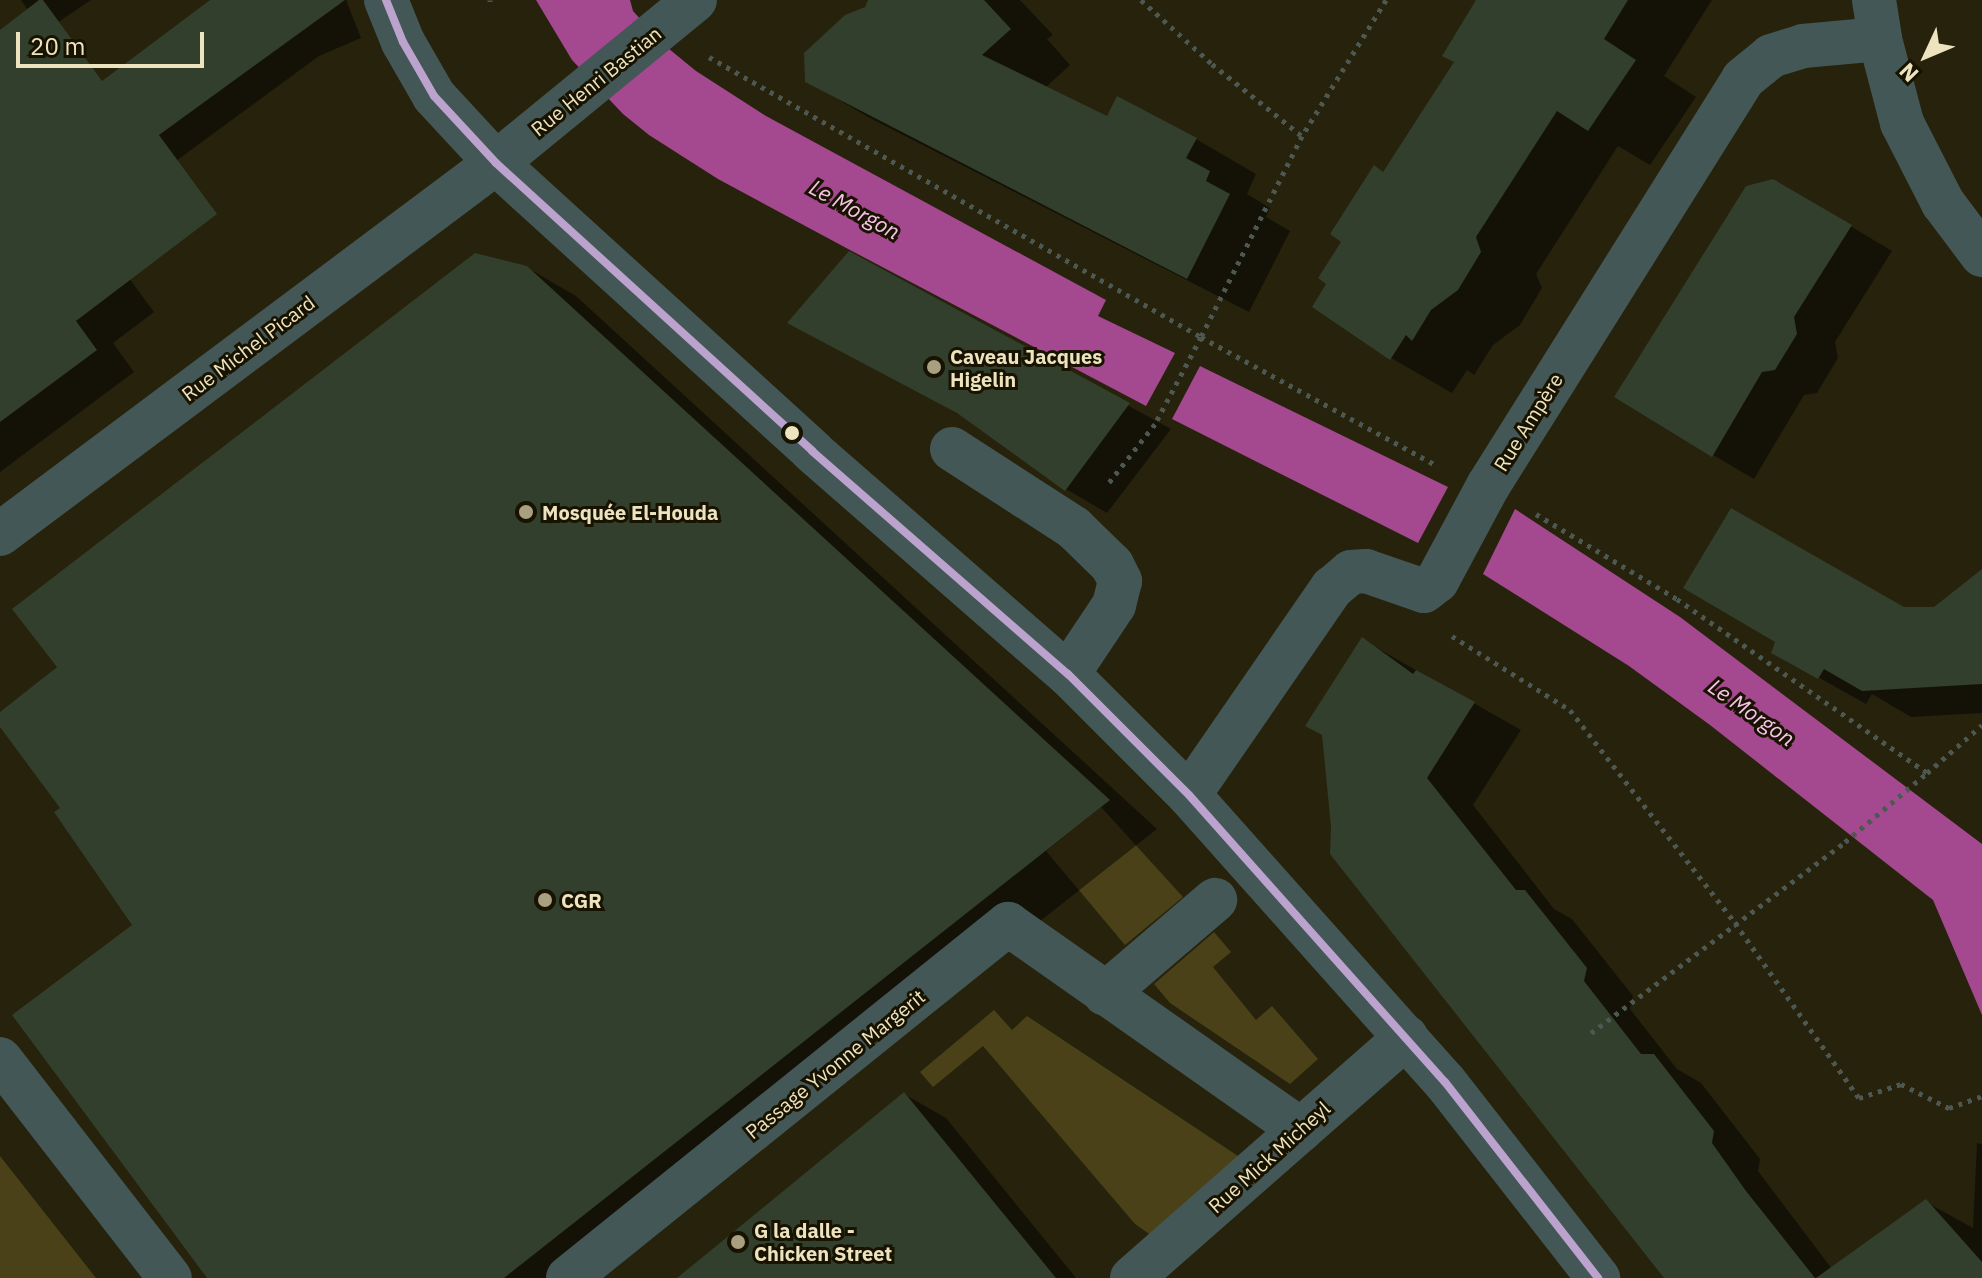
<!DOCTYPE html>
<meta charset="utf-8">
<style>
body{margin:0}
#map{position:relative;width:1982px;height:1278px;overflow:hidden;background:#27220c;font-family:"IBM Plex Sans",sans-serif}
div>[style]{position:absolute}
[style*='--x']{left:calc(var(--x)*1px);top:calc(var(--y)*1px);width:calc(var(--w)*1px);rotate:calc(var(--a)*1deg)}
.green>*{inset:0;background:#4b4119}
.water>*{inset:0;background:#a4488f}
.shadow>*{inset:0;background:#0007}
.building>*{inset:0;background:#313f2c}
.path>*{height:5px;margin-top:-2.5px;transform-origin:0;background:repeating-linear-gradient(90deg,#4d5853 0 4px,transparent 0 10px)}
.minor>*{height:44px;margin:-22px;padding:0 22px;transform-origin:22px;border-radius:22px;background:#445757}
.bus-1>*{height:8px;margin:-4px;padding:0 4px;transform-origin:4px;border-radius:4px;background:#bca3ce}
.dots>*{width:22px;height:22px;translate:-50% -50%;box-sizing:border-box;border:4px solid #181200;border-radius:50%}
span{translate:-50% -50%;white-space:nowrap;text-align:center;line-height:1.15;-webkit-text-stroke:6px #181200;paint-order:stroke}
.street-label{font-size:20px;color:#ede4bf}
.poi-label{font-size:20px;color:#ede4bf;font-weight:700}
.left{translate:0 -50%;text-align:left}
.water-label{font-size:22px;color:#f7c3ea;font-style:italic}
.north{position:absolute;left:1886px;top:16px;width:80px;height:80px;-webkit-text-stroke:6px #181200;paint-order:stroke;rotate:226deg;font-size:22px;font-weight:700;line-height:32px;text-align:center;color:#ede4bf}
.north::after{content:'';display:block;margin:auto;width:28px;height:36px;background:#ede4bf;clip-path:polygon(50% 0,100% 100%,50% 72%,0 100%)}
.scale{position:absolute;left:16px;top:32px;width:188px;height:36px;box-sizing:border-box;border:4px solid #ede4bf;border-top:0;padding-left:10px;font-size:24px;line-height:28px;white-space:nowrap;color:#ede4bf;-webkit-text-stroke:6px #181200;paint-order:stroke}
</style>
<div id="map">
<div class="green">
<div style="clip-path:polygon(1101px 807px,1183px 897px,1125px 945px,1046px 851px)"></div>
<div style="clip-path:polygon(1214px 932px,1231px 952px,1213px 967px,1256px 1020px,1272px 1006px,1318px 1059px,1290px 1084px,1170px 1003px,1154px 984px)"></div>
<div style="clip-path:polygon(994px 1010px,1012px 1030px,1027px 1016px,1244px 1160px,1155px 1238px,1135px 1224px,983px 1046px,933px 1087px,920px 1072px)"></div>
<div style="clip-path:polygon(0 1156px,96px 1278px,0 1278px)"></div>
</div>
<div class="water">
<div style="clip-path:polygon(536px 0,630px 0,633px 11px,663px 44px,696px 71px,766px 116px,1106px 300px,1098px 316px,1175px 353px,1146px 406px,850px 250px,718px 179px,649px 135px,623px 114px,572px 60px)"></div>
<div style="clip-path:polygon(1200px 366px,1448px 487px,1418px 543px,1172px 419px)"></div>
<div style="clip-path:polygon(1515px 509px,1680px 617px,1982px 844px,1982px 1015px,1933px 900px,1710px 725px,1629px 666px,1483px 574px)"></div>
</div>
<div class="shadow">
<div style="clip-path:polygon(21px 0,91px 0,54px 25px,27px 9px)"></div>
<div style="clip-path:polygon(213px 0,346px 0,361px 38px,319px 56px,161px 172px,88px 94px)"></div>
<div style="clip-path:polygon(870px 0,1020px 0,1053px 35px,1047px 39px,1070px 65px,1045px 88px,1107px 119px,1196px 139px,1256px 174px,1247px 194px,1270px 208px,1266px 217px,1290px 231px,1249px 312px,868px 117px,807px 81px)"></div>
<div style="clip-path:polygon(1479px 0,1712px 0,1664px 76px,1696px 97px,1650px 165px,1618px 146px,1536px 274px,1542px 288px,1520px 325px,1493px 345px,1474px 375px,1467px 370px,1452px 393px,1391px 358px,1384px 173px,1456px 62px)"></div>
<div style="clip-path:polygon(0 104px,154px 312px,113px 343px,134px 372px,0 472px)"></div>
<div style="clip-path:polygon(1815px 205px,1892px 251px,1835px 342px,1838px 358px,1817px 393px,1804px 395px,1754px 479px,1713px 455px)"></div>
<div style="clip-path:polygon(850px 254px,1171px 429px,1107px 513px,1066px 489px,970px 419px,790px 323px)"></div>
<div style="clip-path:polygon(526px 267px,576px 296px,1157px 829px,587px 1278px,209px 1278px,135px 925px,63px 808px,0 724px,0 715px)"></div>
<div style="clip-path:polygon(1982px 571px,1982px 713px,1911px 717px,1872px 694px,1866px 704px,1773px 652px,1904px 609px,1935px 609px)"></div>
<div style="clip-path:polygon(1363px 640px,1521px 730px,1473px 805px,1554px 909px,1572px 919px,1633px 996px,1630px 1009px,1677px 1069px,1701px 1083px,1760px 1159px,1758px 1171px,1832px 1269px,1926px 1202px,1973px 1228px,1977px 1143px,1982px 1144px,1982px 1278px,1666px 1278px,1332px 853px)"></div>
<div style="clip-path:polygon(904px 1094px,946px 1118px,1076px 1278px,680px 1278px)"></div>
</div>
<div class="building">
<div style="clip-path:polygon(39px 0,43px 0,102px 81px,210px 0,345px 0,159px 135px,217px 214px,76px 321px,97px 350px,0 422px,0 30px)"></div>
<div style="clip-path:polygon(868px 0,984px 0,1011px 29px,982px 55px,1107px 116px,1117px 96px,1197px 138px,1186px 158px,1210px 171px,1206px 181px,1230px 194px,1187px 279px,805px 82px,804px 53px,845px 15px,865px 7px)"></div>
<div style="clip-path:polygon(1476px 0,1628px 0,1604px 39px,1636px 60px,1588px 131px,1557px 111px,1476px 237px,1481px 252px,1458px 290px,1431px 310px,1412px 341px,1406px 335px,1390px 360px,1312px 307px,1326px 284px,1318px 278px,1341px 242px,1330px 234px,1374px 165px,1383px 172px,1454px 62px,1442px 56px)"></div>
<div style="clip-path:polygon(1773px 179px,1852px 225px,1794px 317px,1797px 334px,1775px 370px,1762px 372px,1712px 457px,1614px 397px,1746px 186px)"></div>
<div style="clip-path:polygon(849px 251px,1130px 403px,1065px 491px,957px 413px,787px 323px)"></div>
<div style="clip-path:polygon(475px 253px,527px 266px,1110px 800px,504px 1278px,207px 1278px,12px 1015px,132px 925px,54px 812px,60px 808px,0 727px,0 712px,57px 667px,12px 609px)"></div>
<div style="clip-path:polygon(1731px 508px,1904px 607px,1934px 607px,1982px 569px,1982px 684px,1862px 691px,1824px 669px,1818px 679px,1771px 653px,1775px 642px,1683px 588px)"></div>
<div style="clip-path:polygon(1362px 637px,1413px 674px,1416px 670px,1475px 702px,1427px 778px,1516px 890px,1525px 890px,1587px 968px,1584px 981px,1641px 1054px,1654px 1054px,1714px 1131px,1712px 1143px,1746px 1191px,1815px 1278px,1664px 1278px,1330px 854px,1331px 827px,1322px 735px,1305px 726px)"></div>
<div style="clip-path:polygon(904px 1092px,1056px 1278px,677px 1278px,737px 1229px)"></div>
<div style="clip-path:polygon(1926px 1199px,1982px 1262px,1982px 1278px,1816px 1278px)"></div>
</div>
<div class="path">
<div style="--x:1141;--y:0;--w:96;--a:42"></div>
<div style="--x:1212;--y:64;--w:115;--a:38.7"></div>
<div style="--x:1386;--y:0;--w:160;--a:121.7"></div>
<div style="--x:1302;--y:136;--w:225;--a:116.7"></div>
<div style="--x:1201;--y:337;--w:270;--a:28.6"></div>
<div style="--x:490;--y:2;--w:2;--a:-90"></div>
<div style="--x:709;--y:57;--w:566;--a:29.64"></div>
<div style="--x:1201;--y:337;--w:98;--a:117.9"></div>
<div style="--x:1155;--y:424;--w:78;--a:128.2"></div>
<div style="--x:1536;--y:514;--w:165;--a:31.1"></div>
<div style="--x:1677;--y:599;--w:305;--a:34.8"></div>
<div style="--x:1927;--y:773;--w:73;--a:-41.1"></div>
<div style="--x:1452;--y:636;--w:139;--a:32.1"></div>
<div style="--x:1570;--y:710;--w:269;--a:52.2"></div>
<div style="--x:1735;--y:923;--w:214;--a:54.7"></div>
<div style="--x:1859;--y:1098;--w:44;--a:-18.4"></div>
<div style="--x:1901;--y:1084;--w:54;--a:26.6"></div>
<div style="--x:1949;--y:1108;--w:35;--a:-20"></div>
<div style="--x:1591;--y:1033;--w:318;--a:-36.9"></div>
<div style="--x:1845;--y:842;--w:107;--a:-40.1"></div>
</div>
<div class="minor">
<div style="--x:386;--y:0;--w:45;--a:68"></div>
<div style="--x:403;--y:42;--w:62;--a:60.1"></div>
<div style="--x:434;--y:96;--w:91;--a:47.2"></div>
<div style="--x:496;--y:163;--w:428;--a:42.3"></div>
<div style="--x:812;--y:451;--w:340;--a:41.1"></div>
<div style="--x:1068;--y:674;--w:171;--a:45"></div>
<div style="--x:1189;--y:795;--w:385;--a:48.3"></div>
<div style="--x:1445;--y:1082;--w:249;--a:52"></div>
<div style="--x:1874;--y:0;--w:39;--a:81"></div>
<div style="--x:1880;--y:39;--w:87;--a:75.3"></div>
<div style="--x:1902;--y:123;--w:90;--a:62.9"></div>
<div style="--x:1943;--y:203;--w:65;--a:53.1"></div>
<div style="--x:952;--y:449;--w:145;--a:32.9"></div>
<div style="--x:1074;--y:528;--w:53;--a:44.2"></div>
<div style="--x:1112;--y:565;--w:18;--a:63"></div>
<div style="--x:1120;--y:581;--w:25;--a:104"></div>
<div style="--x:1114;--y:605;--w:83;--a:123.7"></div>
<div style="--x:0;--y:534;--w:619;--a:-36.8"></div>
<div style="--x:496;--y:163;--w:257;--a:-39.3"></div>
<div style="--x:1189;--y:795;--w:252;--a:-55.4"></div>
<div style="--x:1332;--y:588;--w:25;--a:-40"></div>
<div style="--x:1351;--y:572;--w:15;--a:-4"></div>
<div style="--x:1366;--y:571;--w:61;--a:19"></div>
<div style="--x:1424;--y:591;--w:16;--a:-38"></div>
<div style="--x:1437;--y:581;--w:108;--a:-61.8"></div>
<div style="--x:1488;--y:486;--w:480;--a:-57.9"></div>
<div style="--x:1743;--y:79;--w:36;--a:-39"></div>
<div style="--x:1771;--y:56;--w:34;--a:-17"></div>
<div style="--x:1803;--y:46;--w:77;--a:-5.2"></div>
<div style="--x:1105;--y:994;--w:145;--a:-40.5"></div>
<div style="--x:0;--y:1059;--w:277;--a:52.2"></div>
<div style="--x:568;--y:1278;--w:565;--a:-38.82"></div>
<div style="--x:1008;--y:924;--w:358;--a:35.1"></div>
<div style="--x:1132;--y:1278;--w:365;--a:-41.3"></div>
</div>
<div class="bus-1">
<div style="--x:386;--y:0;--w:45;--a:68"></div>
<div style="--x:403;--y:42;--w:62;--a:60.1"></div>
<div style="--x:434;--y:96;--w:91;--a:47.2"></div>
<div style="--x:496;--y:163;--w:428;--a:42.3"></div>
<div style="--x:812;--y:451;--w:340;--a:41.1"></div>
<div style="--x:1068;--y:674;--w:171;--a:45"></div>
<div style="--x:1189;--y:795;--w:385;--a:48.3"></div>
<div style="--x:1445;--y:1082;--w:249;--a:52"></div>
</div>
<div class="dots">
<div style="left:934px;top:367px;background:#a8a080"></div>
<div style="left:792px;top:433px;background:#ede4bf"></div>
<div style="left:526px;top:512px;background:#a8a080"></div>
<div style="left:545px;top:900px;background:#a8a080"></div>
<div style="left:738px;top:1242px;background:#a8a080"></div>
</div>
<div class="street-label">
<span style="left:596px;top:81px;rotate:-39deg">Rue Henri Bastian</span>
<span style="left:248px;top:348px;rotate:-37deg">Rue Michel Picard</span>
<span style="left:1528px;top:422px;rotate:-58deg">Rue Ampère</span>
<span style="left:835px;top:1064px;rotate:-39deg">Passage Yvonne Margerit</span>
<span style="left:1269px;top:1157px;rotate:-42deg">Rue Mick Micheyl</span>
</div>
<div class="poi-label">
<span class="left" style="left:950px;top:368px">Caveau Jacques<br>Higelin</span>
<span class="left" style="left:542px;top:512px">Mosquée El-Houda</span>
<span class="left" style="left:561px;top:900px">CGR</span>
<span class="left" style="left:754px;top:1242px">G la dalle -<br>Chicken Street</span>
</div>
<div class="water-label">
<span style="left:855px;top:209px;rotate:29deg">Le Morgon</span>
<span style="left:1752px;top:712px;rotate:35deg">Le Morgon</span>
</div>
<div class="north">N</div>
<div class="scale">20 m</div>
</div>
